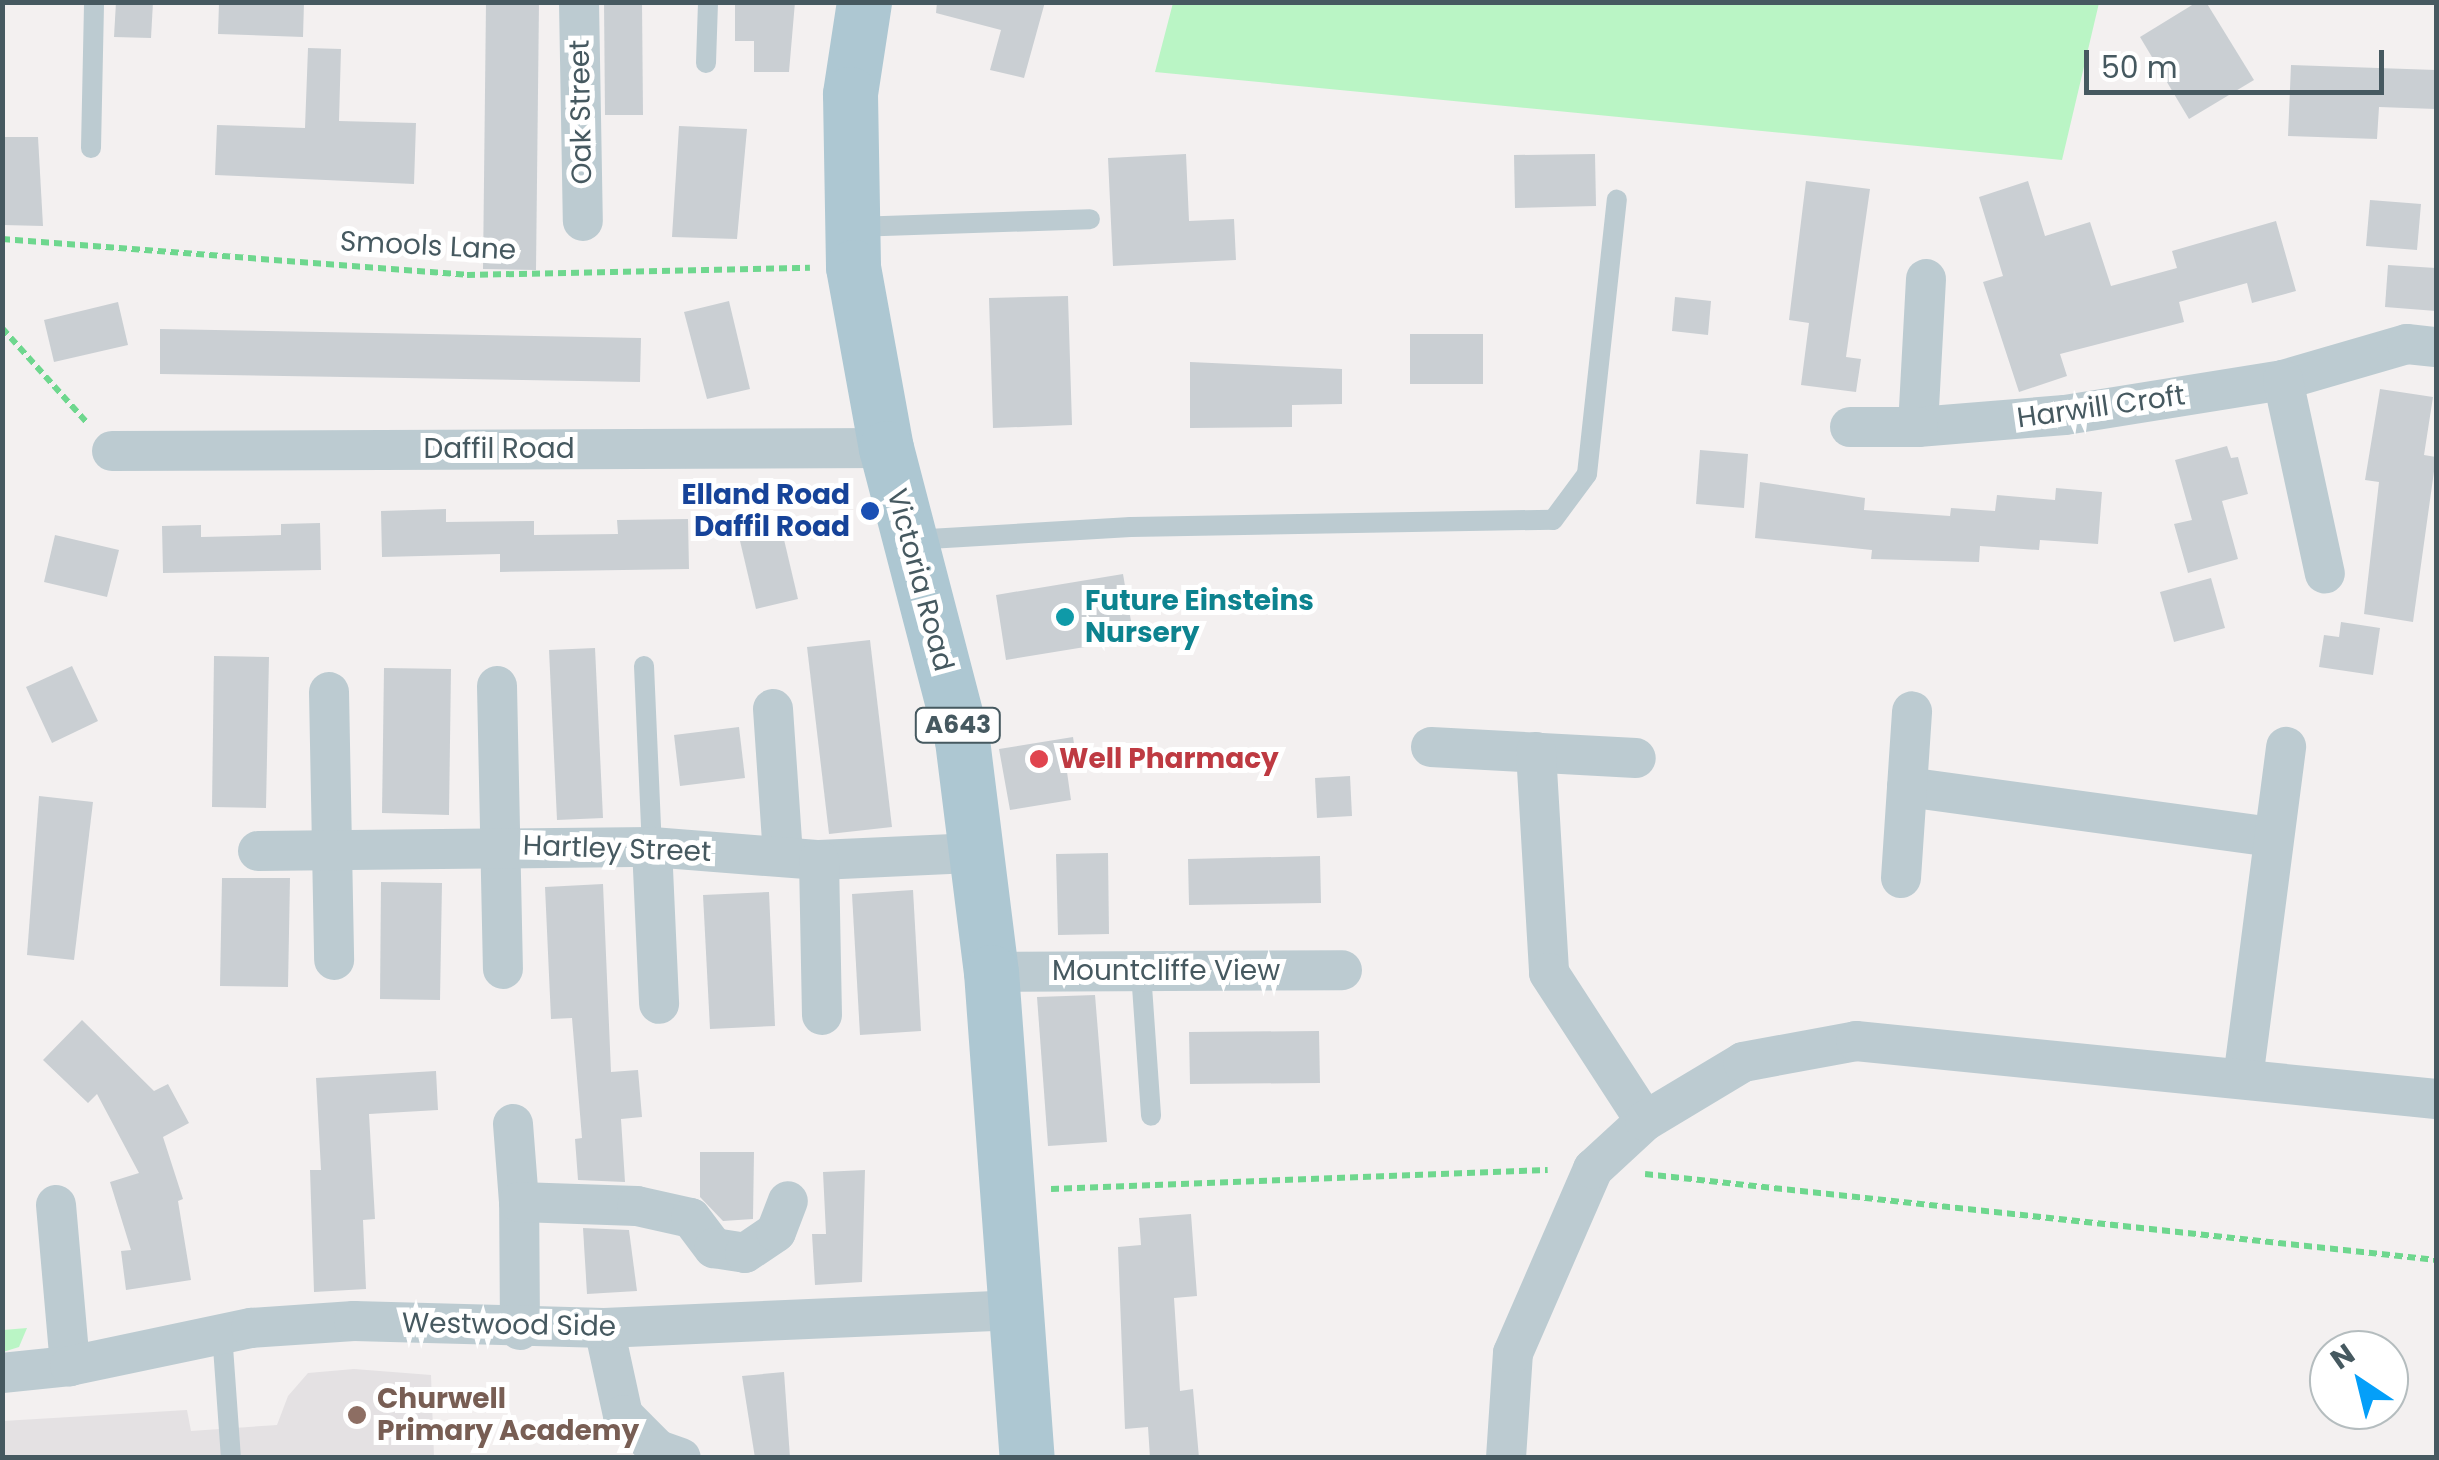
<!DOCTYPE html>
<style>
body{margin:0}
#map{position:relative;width:2439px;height:1460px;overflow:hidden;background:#f3f0f0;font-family:Poppins,sans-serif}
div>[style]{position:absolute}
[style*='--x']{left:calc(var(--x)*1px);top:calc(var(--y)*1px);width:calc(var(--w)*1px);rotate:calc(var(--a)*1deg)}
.education>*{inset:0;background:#e4e1e3}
.green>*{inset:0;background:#baf5c5}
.building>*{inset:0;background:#cacfd3}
.path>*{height:6px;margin-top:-3px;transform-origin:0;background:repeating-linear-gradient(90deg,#6ed78e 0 8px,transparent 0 13px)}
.service>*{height:20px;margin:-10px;padding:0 10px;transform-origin:10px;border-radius:10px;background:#bccbd1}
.minor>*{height:40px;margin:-20px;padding:0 20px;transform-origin:20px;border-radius:20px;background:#bccbd1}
.primary>*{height:55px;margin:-27.5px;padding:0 27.5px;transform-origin:27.5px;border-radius:27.5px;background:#adc7d2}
.dots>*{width:28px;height:28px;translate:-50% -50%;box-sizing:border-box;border:5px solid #fff;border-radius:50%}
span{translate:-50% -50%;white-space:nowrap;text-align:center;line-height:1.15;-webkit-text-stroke:10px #fff;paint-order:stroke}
.shield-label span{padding:2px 8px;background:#fff;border:2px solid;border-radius:8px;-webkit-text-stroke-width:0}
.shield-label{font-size:25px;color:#465960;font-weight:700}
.street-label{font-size:28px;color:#465960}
.transit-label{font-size:28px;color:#164399;font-weight:700}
.right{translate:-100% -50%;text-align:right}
.culture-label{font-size:28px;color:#0d838f;font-weight:700}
.left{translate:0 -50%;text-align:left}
.health-label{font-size:28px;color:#be3a42;font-weight:700}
.education-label{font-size:28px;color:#785e54;font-weight:700}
.frame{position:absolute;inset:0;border:5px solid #465960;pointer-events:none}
.north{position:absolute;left:2309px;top:1330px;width:100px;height:100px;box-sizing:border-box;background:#fff;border:2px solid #b5bdbf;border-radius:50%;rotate:325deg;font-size:28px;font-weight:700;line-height:40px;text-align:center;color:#465960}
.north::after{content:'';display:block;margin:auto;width:35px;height:45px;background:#049ff9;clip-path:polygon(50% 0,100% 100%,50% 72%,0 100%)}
.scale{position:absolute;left:2084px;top:50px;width:300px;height:45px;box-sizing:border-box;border:5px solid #465960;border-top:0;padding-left:12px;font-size:30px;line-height:35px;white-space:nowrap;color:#465960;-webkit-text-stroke:8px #fff;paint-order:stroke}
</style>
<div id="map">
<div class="education">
<div style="clip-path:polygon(354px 1369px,431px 1375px,434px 1457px,3px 1458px,3px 1421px,187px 1410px,191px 1431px,277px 1425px,288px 1396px,308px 1373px)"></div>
</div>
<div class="green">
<div style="clip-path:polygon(1173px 3px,1173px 2px,2099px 3px,2062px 160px,1155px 72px)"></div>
<div style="clip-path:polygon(27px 1328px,19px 1347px,3px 1352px,3px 1330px)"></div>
</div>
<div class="building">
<div style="clip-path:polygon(116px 2px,153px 2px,151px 38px,114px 37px)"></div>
<div style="clip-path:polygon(219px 2px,304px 2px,303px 37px,218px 34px)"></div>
<div style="clip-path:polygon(486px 2px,539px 2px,536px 270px,483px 269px)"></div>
<div style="clip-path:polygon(604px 2px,642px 2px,643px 115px,605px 115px)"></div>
<div style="clip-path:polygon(735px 2px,795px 2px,789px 72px,754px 72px,754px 41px,735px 41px)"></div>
<div style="clip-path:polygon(937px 2px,1045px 2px,1024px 78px,990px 70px,1001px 30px,936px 13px)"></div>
<div style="clip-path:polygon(2197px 2px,2206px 2px,2254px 80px,2189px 119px,2140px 37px)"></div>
<div style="clip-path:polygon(308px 48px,341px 49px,339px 121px,416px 123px,414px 184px,215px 175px,217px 125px,305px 128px)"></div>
<div style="clip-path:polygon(2291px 65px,2436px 70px,2436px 109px,2379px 107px,2377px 139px,2288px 136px)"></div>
<div style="clip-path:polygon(679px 126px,747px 129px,737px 239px,672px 237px)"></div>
<div style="clip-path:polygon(5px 137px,38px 137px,43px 226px,3px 225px)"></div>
<div style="clip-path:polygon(1186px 154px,1189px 221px,1234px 219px,1236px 260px,1113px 266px,1108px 158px)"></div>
<div style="clip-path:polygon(1595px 154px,1596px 206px,1515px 208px,1514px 155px)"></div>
<div style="clip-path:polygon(1806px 181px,1870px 189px,1846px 357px,1861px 359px,1856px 392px,1801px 385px,1809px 323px,1789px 320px)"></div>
<div style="clip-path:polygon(2028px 181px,2045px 236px,2090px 222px,2111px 286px,2177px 268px,2172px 251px,2276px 221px,2296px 291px,2252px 303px,2247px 283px,2179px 302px,2184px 322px,2060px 354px,2067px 376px,2019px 392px,1983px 282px,2003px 276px,1979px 197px)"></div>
<div style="clip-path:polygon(2370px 200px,2421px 204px,2417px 250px,2366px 246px)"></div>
<div style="clip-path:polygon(2388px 265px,2436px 268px,2436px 311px,2385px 307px)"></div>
<div style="clip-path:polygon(1068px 296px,1072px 425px,993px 428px,989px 298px)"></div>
<div style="clip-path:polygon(1675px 297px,1711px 301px,1708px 335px,1672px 331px)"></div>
<div style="clip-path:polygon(729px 301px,750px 389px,707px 399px,684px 312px)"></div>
<div style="clip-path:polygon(118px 302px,128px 345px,54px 362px,44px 320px)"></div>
<div style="clip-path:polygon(160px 329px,641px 338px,640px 382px,160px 374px)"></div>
<div style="clip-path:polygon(1410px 334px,1483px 334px,1483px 384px,1410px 384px)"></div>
<div style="clip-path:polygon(1190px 362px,1342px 369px,1342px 404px,1292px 405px,1292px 427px,1190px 428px)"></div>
<div style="clip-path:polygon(2380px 389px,2433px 397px,2424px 455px,2436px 457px,2413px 622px,2364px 614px,2379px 482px,2365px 480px)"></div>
<div style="clip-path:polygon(2227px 446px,2231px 458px,2238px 457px,2248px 494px,2222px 501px,2238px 559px,2188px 573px,2174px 524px,2192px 520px,2175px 460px)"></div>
<div style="clip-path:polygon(1700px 450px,1748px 454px,1744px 508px,1696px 504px)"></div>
<div style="clip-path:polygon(1760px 482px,1865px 498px,1864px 510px,1950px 516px,1951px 508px,1995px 511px,1997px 495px,2055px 500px,2056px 488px,2102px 492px,2098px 544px,2040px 540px,2039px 550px,1980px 546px,1979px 562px,1871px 559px,1872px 550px,1755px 538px)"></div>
<div style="clip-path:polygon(446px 509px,446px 522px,534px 521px,534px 535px,618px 534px,617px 520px,688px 519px,689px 569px,500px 572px,500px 554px,382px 557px,381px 511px)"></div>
<div style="clip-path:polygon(320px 523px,321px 570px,163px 573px,162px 526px,201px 525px,201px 537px,281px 535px,281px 524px)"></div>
<div style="clip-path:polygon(782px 531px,798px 599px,756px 609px,740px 541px)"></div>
<div style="clip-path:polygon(55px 535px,119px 550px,107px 597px,44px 582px)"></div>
<div style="clip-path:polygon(1123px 574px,1134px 639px,1006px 660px,996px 595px)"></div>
<div style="clip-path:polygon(2211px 578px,2225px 628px,2174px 642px,2160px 592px)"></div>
<div style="clip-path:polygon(2341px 622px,2380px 628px,2373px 675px,2319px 667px,2324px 635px,2339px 637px)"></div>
<div style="clip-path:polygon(870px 640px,892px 827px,829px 834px,807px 647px)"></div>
<div style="clip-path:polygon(595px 648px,603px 818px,557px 820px,549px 650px)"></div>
<div style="clip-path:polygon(214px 656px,269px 657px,266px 808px,212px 807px)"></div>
<div style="clip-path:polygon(72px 666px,98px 721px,52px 743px,26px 687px)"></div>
<div style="clip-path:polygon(384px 668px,451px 669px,449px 815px,382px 813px)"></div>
<div style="clip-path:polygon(739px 727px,745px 778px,680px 786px,674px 735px)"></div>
<div style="clip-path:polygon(1073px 737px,1078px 769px,1067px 772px,1071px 800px,1010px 810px,999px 749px)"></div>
<div style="clip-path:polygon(1350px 776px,1352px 816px,1317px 818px,1315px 778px)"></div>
<div style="clip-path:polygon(39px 796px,93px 802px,74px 960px,27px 955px)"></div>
<div style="clip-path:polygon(1108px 853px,1109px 934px,1058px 935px,1056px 854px)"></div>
<div style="clip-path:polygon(1320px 856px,1321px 903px,1189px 905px,1188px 859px)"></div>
<div style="clip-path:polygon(222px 878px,290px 878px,288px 987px,220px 986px)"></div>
<div style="clip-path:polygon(381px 882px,442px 883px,440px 1000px,380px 999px)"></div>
<div style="clip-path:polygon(603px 884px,611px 1072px,638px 1070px,642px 1117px,621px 1119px,625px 1182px,578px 1180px,575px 1139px,582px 1138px,572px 1018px,551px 1019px,545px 887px)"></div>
<div style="clip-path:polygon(913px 890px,921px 1031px,860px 1035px,852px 894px)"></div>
<div style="clip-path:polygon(769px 892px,775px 1026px,710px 1029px,703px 895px)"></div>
<div style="clip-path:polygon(1095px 995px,1107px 1142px,1048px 1146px,1037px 997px)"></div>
<div style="clip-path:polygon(82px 1020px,154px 1091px,168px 1084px,189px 1123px,163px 1137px,183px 1199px,178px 1201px,191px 1280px,126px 1290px,121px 1251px,131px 1250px,110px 1182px,139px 1173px,97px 1094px,88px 1103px,43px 1060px)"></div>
<div style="clip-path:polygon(1319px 1031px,1320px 1083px,1190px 1084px,1189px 1032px)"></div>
<div style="clip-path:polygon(436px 1071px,438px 1110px,369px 1114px,375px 1219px,363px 1220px,366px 1289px,314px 1292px,310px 1170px,321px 1170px,316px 1078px)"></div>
<div style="clip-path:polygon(700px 1152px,754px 1152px,753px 1219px,723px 1221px,700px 1197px)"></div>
<div style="clip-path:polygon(865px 1170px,862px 1282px,815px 1285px,812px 1234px,826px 1234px,823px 1172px)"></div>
<div style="clip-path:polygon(1191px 1214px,1197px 1296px,1174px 1298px,1180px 1391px,1193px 1389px,1199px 1458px,1150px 1458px,1148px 1427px,1125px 1429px,1118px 1247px,1141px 1245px,1139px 1218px)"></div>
<div style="clip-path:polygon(583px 1228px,629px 1230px,637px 1291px,587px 1294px)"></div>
<div style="clip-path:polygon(784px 1372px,790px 1458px,755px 1458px,742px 1376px)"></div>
</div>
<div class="path">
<div style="--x:2;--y:239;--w:466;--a:4.4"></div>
<div style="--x:467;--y:275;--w:343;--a:-1.2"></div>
<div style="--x:2;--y:328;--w:129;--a:48.1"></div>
<div style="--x:1645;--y:1174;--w:796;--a:6.21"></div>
<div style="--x:1051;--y:1189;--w:497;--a:-2.2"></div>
</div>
<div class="service">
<div style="--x:706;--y:63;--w:61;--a:-88.1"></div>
<div style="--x:91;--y:148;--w:146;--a:-88.8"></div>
<div style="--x:854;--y:227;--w:236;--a:-1.9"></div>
<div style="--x:912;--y:540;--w:219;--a:-3.4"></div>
<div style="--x:1131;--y:527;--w:422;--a:-1"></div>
<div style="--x:1553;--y:520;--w:57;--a:-53.5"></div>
<div style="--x:1587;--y:474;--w:276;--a:-83.8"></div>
<div style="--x:644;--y:666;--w:181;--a:87.5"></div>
<div style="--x:1141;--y:972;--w:144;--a:86"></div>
<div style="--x:222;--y:1333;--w:125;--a:85.9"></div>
</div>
<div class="minor">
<div style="--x:579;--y:2;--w:219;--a:89"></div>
<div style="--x:1926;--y:279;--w:148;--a:93.1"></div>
<div style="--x:1918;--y:427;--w:147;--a:-4.7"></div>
<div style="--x:2065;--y:415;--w:221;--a:-9.1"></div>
<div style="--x:2283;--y:380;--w:129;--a:-16.2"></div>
<div style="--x:2407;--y:344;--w:29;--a:6"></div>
<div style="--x:2283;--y:380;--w:198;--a:77.8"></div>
<div style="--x:1850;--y:427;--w:68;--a:0"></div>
<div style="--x:112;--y:451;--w:774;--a:-0.22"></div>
<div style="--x:497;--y:686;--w:283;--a:88.8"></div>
<div style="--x:329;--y:692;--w:268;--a:88.9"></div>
<div style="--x:773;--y:709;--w:148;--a:86.1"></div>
<div style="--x:1431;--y:747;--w:205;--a:3.1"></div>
<div style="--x:1536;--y:752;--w:221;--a:86.6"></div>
<div style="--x:1549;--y:973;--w:176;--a:57"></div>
<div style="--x:1907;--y:787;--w:368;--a:7.8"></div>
<div style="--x:652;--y:847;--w:157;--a:87.4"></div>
<div style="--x:258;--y:851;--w:394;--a:-0.6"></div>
<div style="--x:652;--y:847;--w:168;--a:4.5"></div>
<div style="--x:819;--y:860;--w:157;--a:-2.6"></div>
<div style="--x:819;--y:860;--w:155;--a:88.9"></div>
<div style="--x:1901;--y:878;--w:167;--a:-86.2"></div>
<div style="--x:991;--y:972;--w:351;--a:-0.3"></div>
<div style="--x:2243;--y:1079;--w:335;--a:-82.6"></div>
<div style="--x:513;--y:1124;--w:78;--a:85.6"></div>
<div style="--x:56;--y:1205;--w:162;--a:85"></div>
<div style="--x:604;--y:1328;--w:89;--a:77.7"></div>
<div style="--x:623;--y:1415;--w:49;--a:45"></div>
<div style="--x:658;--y:1450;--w:24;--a:19"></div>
<div style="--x:520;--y:1330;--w:128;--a:-90.4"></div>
<div style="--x:519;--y:1202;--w:118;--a:1.9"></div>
<div style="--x:637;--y:1206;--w:55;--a:12.5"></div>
<div style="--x:691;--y:1218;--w:38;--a:53"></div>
<div style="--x:714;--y:1248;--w:31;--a:9"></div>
<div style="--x:745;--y:1253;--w:37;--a:-34"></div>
<div style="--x:776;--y:1232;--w:33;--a:-69"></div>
<div style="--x:2;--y:1373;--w:68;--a:-5.9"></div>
<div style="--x:70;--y:1366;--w:185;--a:-11.9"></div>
<div style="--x:251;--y:1328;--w:103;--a:-3.9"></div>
<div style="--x:354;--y:1321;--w:250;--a:1.6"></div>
<div style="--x:604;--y:1328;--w:416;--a:-2.5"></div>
<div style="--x:1506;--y:1458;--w:105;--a:-86.2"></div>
<div style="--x:1513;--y:1353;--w:201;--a:-66.5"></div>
<div style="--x:1593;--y:1169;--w:71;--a:-42.7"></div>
<div style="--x:1645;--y:1121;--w:114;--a:-31"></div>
<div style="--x:1743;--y:1062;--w:115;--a:-10.5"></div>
<div style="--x:1856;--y:1041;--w:583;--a:5.71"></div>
</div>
<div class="primary">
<div style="--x:864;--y:2;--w:93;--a:98.7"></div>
<div style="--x:850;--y:94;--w:173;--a:89"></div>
<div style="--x:853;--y:267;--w:184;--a:79.7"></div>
<div style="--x:886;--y:448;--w:302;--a:75.4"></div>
<div style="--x:962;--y:740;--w:234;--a:82.9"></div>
<div style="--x:991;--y:972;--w:487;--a:85.8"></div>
</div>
<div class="dots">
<div style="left:870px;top:511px;background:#1a4fb4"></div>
<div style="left:1065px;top:617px;background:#0f9aa8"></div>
<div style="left:1039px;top:759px;background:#e0444e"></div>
<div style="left:357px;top:1415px;background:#8d6e63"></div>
</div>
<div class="shield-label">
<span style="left:958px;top:725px">A643</span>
</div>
<div class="street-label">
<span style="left:581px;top:112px;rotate:-91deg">Oak Street</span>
<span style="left:428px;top:246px;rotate:3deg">Smools Lane</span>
<span style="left:2101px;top:407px;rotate:-8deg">Harwill Croft</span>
<span style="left:499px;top:449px">Daffil Road</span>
<span style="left:920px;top:580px;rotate:75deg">Victoria Road</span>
<span style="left:617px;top:849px;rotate:2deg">Hartley Street</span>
<span style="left:1166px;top:971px">Mountcliffe View</span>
<span style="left:509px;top:1325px;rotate:1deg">Westwood Side</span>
</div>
<div class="transit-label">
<span class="right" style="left:850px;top:511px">Elland Road<br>Daffil Road</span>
</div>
<div class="culture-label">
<span class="left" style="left:1085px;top:617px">Future Einsteins<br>Nursery</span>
</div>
<div class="health-label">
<span class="left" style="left:1059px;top:759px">Well Pharmacy</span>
</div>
<div class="education-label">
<span class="left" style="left:377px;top:1415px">Churwell<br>Primary Academy</span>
</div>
<div class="frame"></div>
<div class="north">N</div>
<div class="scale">50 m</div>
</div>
